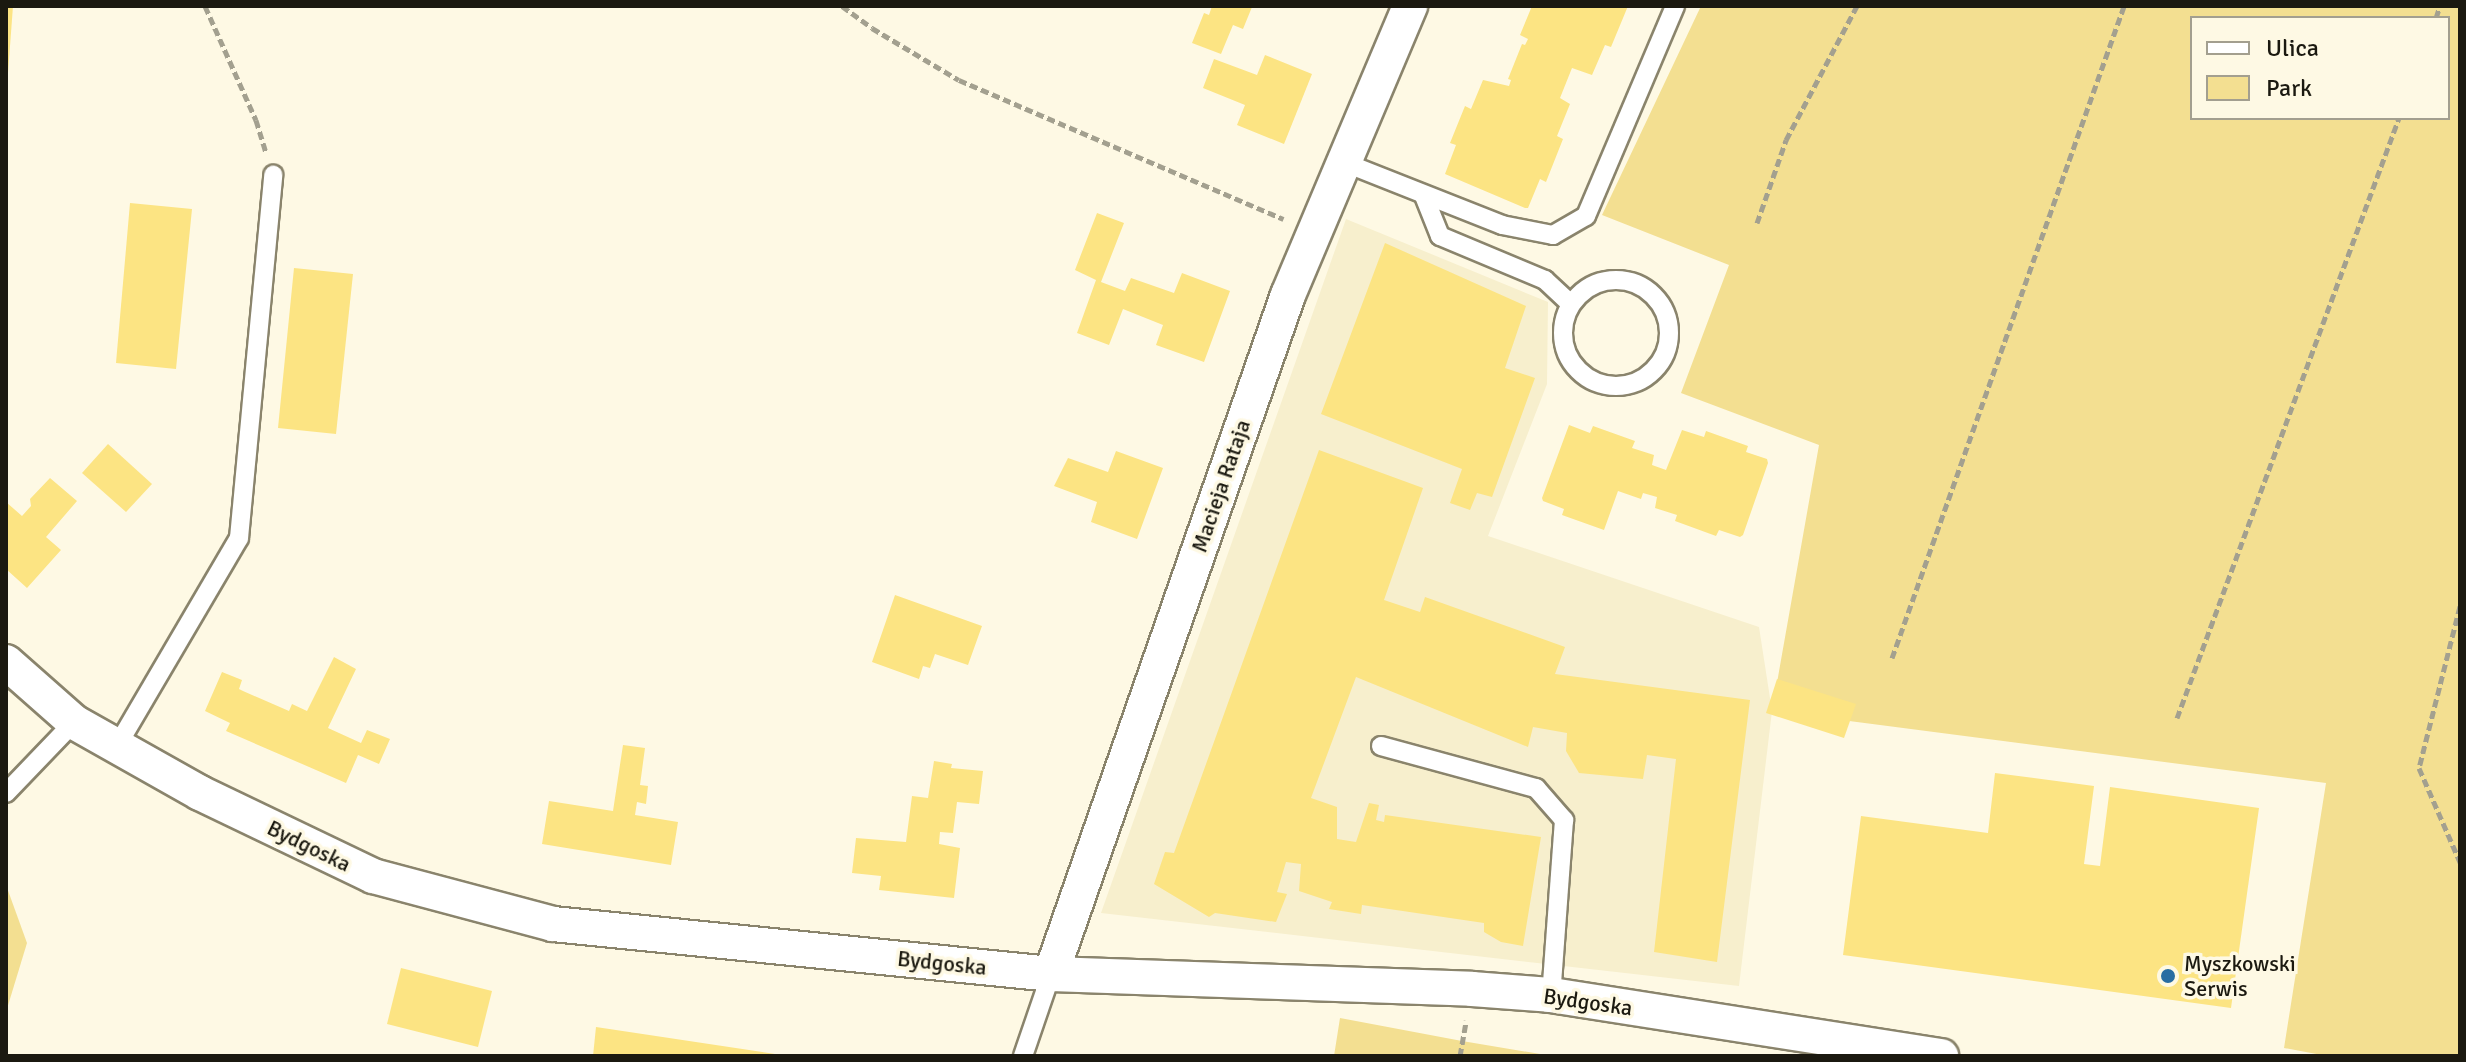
<!DOCTYPE html>
<style>
body{margin:0}
#map{position:relative;width:2466px;height:1062px;overflow:hidden;background:#fef9e4;font-family:Signika,sans-serif}
div>[style]{position:absolute}
[style*='--x']{left:calc(var(--x)*1px);top:calc(var(--y)*1px);width:calc(var(--w)*1px);rotate:calc(var(--a)*1deg)}
.built>*{inset:0;background:#f7efcd}
.green>*{inset:0;background:#f3df91}
.building>*{inset:0;background:#fce483}
.path>*{height:5px;margin-top:-2.5px;transform-origin:0;background:repeating-linear-gradient(90deg,#a3a08f 0 8px,transparent 0 12px)}
.roads{filter:drop-shadow(2px 0 #8a846c) drop-shadow(-2px 0 #8a846c) drop-shadow(0 2px #8a846c) drop-shadow(0 -2px #8a846c)}
.lane>*{height:18px;margin:-9px;padding:0 9px;transform-origin:9px;border-radius:9px;background:#fff}
.lane>.ring{margin:-9px;padding:0;box-sizing:content-box;background:none;border:18px solid #fff;border-radius:50%}
.street>*{height:34px;margin:-17px;padding:0 17px;transform-origin:17px;border-radius:17px;background:#fff}
.dots>*{width:22px;height:22px;translate:-50% -50%;box-sizing:border-box;border:4px solid #fef9e4;border-radius:50%}
span{translate:-50% -50%;white-space:nowrap;text-align:center;line-height:1.15;-webkit-text-stroke:7px #fef9e4;paint-order:stroke}
.street-label{font-size:22px;color:#1b1910}
.poi-label{font-size:22px;color:#1b1910}
.left{translate:0 -50%;text-align:left}
.frame{position:absolute;inset:0;border:8px solid #1b1910;pointer-events:none}
.legend{position:absolute;left:2190px;top:16px;width:260px;height:104px;box-sizing:border-box;background:#fef9e4;border:2px solid #a39f8f;margin:0;padding:10px 14px;list-style:none;font-size:24px;color:#1b1910}
.legend li{display:flex;align-items:center;gap:16px;height:40px}
.legend b{width:40px;border:2px solid #a39f8f}
</style>
<div id="map">
<div class="built">
<div style="clip-path:polygon(1346px 219px,1548px 302px,1547px 384px,1488px 536px,1759px 627px,1772px 711px,1739px 986px,1101px 913px)"></div>
</div>
<div class="green">
<div style="clip-path:polygon(evenodd,1701px 6px,2460px 6px,2460px 1056px,2327px 1056px,2284px 1048px,2326px 783px,1772px 711px,1819px 445px,1681px 393px,1729px 265px,1602px 215px,1701px 6px,2192px 18px,2448px 18px,2448px 118px,2192px 118px,2192px 18px)"></div>
<div style="clip-path:polygon(6px 885px,27px 943px,6px 1012px)"></div>
<div style="clip-path:polygon(1340px 1018px,1462px 1041px,1552px 1056px,1334px 1056px)"></div>
</div>
<div class="building">
<div style="clip-path:polygon(6px 6px,13px 6px,8px 73px,6px 73px)"></div>
<div style="clip-path:polygon(1212px 6px,1252px 7px,1243px 29px,1233px 25px,1221px 54px,1192px 43px,1204px 13px,1209px 15px)"></div>
<div style="clip-path:polygon(1532px 6px,1628px 6px,1611px 47px,1605px 45px,1592px 75px,1572px 68px,1560px 98px,1570px 104px,1557px 136px,1563px 139px,1546px 182px,1540px 179px,1528px 208px,1525px 208px,1445px 174px,1456px 145px,1450px 143px,1465px 106px,1471px 109px,1483px 80px,1509px 86px,1511px 80px,1508px 79px,1522px 44px,1525px 45px,1528px 39px,1520px 35px)"></div>
<div style="clip-path:polygon(1265px 55px,1312px 74px,1284px 144px,1237px 125px,1245px 105px,1203px 88px,1214px 59px,1257px 75px)"></div>
<div style="clip-path:polygon(130px 203px,192px 209px,176px 369px,116px 363px)"></div>
<div style="clip-path:polygon(1097px 213px,1124px 223px,1101px 282px,1125px 291px,1131px 278px,1174px 293px,1182px 273px,1230px 291px,1204px 362px,1156px 345px,1163px 325px,1123px 309px,1109px 345px,1077px 333px,1096px 280px,1075px 270px)"></div>
<div style="clip-path:polygon(1385px 243px,1526px 306px,1505px 368px,1535px 378px,1492px 497px,1477px 493px,1470px 510px,1450px 503px,1462px 469px,1321px 414px)"></div>
<div style="clip-path:polygon(294px 268px,353px 274px,336px 434px,278px 428px)"></div>
<div style="clip-path:polygon(1569px 425px,1590px 433px,1593px 426px,1635px 441px,1632px 448px,1654px 455px,1652px 465px,1666px 470px,1682px 430px,1704px 437px,1706px 431px,1748px 446px,1746px 452px,1767px 459px,1768px 463px,1743px 535px,1740px 537px,1719px 530px,1716px 536px,1675px 521px,1677px 515px,1655px 508px,1657px 497px,1643px 493px,1641px 499px,1618px 491px,1604px 530px,1562px 515px,1564px 509px,1543px 501px,1542px 498px)"></div>
<div style="clip-path:polygon(108px 444px,152px 484px,126px 512px,82px 473px)"></div>
<div style="clip-path:polygon(1319px 450px,1423px 488px,1384px 600px,1420px 612px,1425px 597px,1565px 647px,1555px 674px,1750px 700px,1717px 962px,1654px 952px,1676px 759px,1647px 755px,1643px 779px,1579px 773px,1566px 751px,1567px 733px,1533px 727px,1528px 747px,1356px 677px,1311px 798px,1337px 807px,1337px 839px,1356px 842px,1369px 803px,1379px 805px,1376px 820px,1384px 822px,1385px 815px,1541px 837px,1523px 946px,1501px 942px,1484px 932px,1484px 923px,1362px 905px,1361px 914px,1329px 909px,1332px 902px,1299px 891px,1301px 864px,1286px 862px,1277px 892px,1287px 894px,1276px 922px,1215px 913px,1209px 917px,1154px 884px,1165px 852px,1174px 853px)"></div>
<div style="clip-path:polygon(1116px 451px,1163px 468px,1137px 539px,1091px 522px,1097px 502px,1054px 486px,1068px 458px,1108px 472px)"></div>
<div style="clip-path:polygon(50px 478px,77px 501px,46px 537px,61px 550px,27px 588px,6px 569px,6px 502px,22px 516px,31px 506px,30px 499px)"></div>
<div style="clip-path:polygon(895px 595px,982px 626px,968px 665px,935px 654px,930px 668px,923px 666px,919px 679px,872px 662px)"></div>
<div style="clip-path:polygon(334px 657px,356px 669px,328px 728px,361px 743px,367px 730px,390px 739px,379px 764px,358px 755px,346px 783px,226px 731px,230px 723px,205px 711px,222px 672px,242px 680px,239px 689px,243px 691px,289px 711px,292px 704px,307px 711px)"></div>
<div style="clip-path:polygon(1777px 679px,1856px 704px,1844px 738px,1766px 713px)"></div>
<div style="clip-path:polygon(623px 745px,645px 748px,640px 785px,648px 786px,646px 804px,637px 802px,635px 815px,678px 822px,671px 865px,542px 844px,549px 801px,613px 811px)"></div>
<div style="clip-path:polygon(934px 761px,952px 764px,951px 768px,983px 771px,979px 804px,957px 802px,953px 833px,940px 832px,939px 844px,960px 848px,954px 898px,879px 890px,881px 876px,852px 873px,856px 838px,906px 842px,912px 796px,928px 798px)"></div>
<div style="clip-path:polygon(1995px 773px,2094px 786px,2084px 864px,2100px 866px,2110px 787px,2259px 808px,2231px 1008px,1843px 955px,1861px 816px,1988px 833px)"></div>
<div style="clip-path:polygon(401px 968px,492px 991px,478px 1047px,387px 1024px)"></div>
<div style="clip-path:polygon(596px 1027px,775px 1054px,775px 1056px,593px 1056px)"></div>
</div>
<div class="path">
<div style="--x:205;--y:6;--w:125;--a:65.9"></div>
<div style="--x:256;--y:120;--w:34;--a:73"></div>
<div style="--x:842;--y:6;--w:37;--a:36"></div>
<div style="--x:872;--y:28;--w:101;--a:30.9"></div>
<div style="--x:959;--y:80;--w:353;--a:23.2"></div>
<div style="--x:2436;--y:18;--w:13;--a:-72"></div>
<div style="--x:1757;--y:223;--w:88;--a:-70.7"></div>
<div style="--x:1786;--y:140;--w:152;--a:-62.1"></div>
<div style="--x:2460;--y:606;--w:167;--a:104.2"></div>
<div style="--x:2419;--y:768;--w:103;--a:66.4"></div>
<div style="--x:1892;--y:658;--w:692;--a:-70.41"></div>
<div style="--x:2177;--y:718;--w:640;--a:-69.7"></div>
<div style="--x:1460;--y:1056;--w:36;--a:-80"></div>
</div>
<div class="roads">
<div class="lane">
<div style="--x:1343;--y:162;--w:171;--a:21.6"></div>
<div style="--x:1502;--y:225;--w:52;--a:11.1"></div>
<div style="--x:1553;--y:235;--w:38;--a:-30"></div>
<div style="--x:1586;--y:216;--w:228;--a:-67"></div>
<div style="--x:1424;--y:196;--w:43;--a:68.2"></div>
<div style="--x:1440;--y:236;--w:114;--a:22.7"></div>
<div style="--x:1545;--y:280;--w:35;--a:43"></div>
<div class="ring" style="left:1563px;top:280px;width:88px;height:88px"></div>
<div style="--x:117;--y:746;--w:241;--a:-59.6"></div>
<div style="--x:239;--y:538;--w:365;--a:-84.6"></div>
<div style="--x:1381;--y:746;--w:161;--a:15.2"></div>
<div style="--x:1536;--y:788;--w:43;--a:48.8"></div>
<div style="--x:1564;--y:820;--w:175;--a:94.2"></div>
<div style="--x:6;--y:793;--w:98;--a:-46.2"></div>
<div style="--x:1023;--y:1056;--w:87;--a:-71.1"></div>
</div>
<div class="street">
<div style="--x:6;--y:662;--w:91;--a:41.4"></div>
<div style="--x:74;--y:722;--w:145;--a:29.4"></div>
<div style="--x:200;--y:793;--w:192;--a:25.6"></div>
<div style="--x:373;--y:876;--w:186;--a:14.9"></div>
<div style="--x:553;--y:924;--w:501;--a:5.73"></div>
<div style="--x:1051;--y:974;--w:421;--a:2"></div>
<div style="--x:1472;--y:989;--w:79;--a:4.3"></div>
<div style="--x:1551;--y:995;--w:395;--a:8.9"></div>
<div style="--x:1051;--y:974;--w:719;--a:-70.76"></div>
<div style="--x:1288;--y:295;--w:314;--a:-67.1"></div>
</div>
</div>
<div class="dots">
<div style="left:2168px;top:976px;background:#296da2"></div>
</div>
<div class="street-label">
<span style="left:1221px;top:486px;rotate:-71deg">Macieja Rataja</span>
<span style="left:309px;top:846px;rotate:26deg">Bydgoska</span>
<span style="left:942px;top:963px;rotate:6deg">Bydgoska</span>
<span style="left:1588px;top:1002px;rotate:8deg">Bydgoska</span>
</div>
<div class="poi-label">
<span class="left" style="left:2184px;top:976px">Myszkowski<br>Serwis</span>
</div>
<div class="frame"></div>
<ul class="legend">
<li><b style="height:10px;background:#fff"></b>Ulica</li>
<li><b style="height:22px;background:#f3df91"></b>Park</li>
</ul>
</div>
